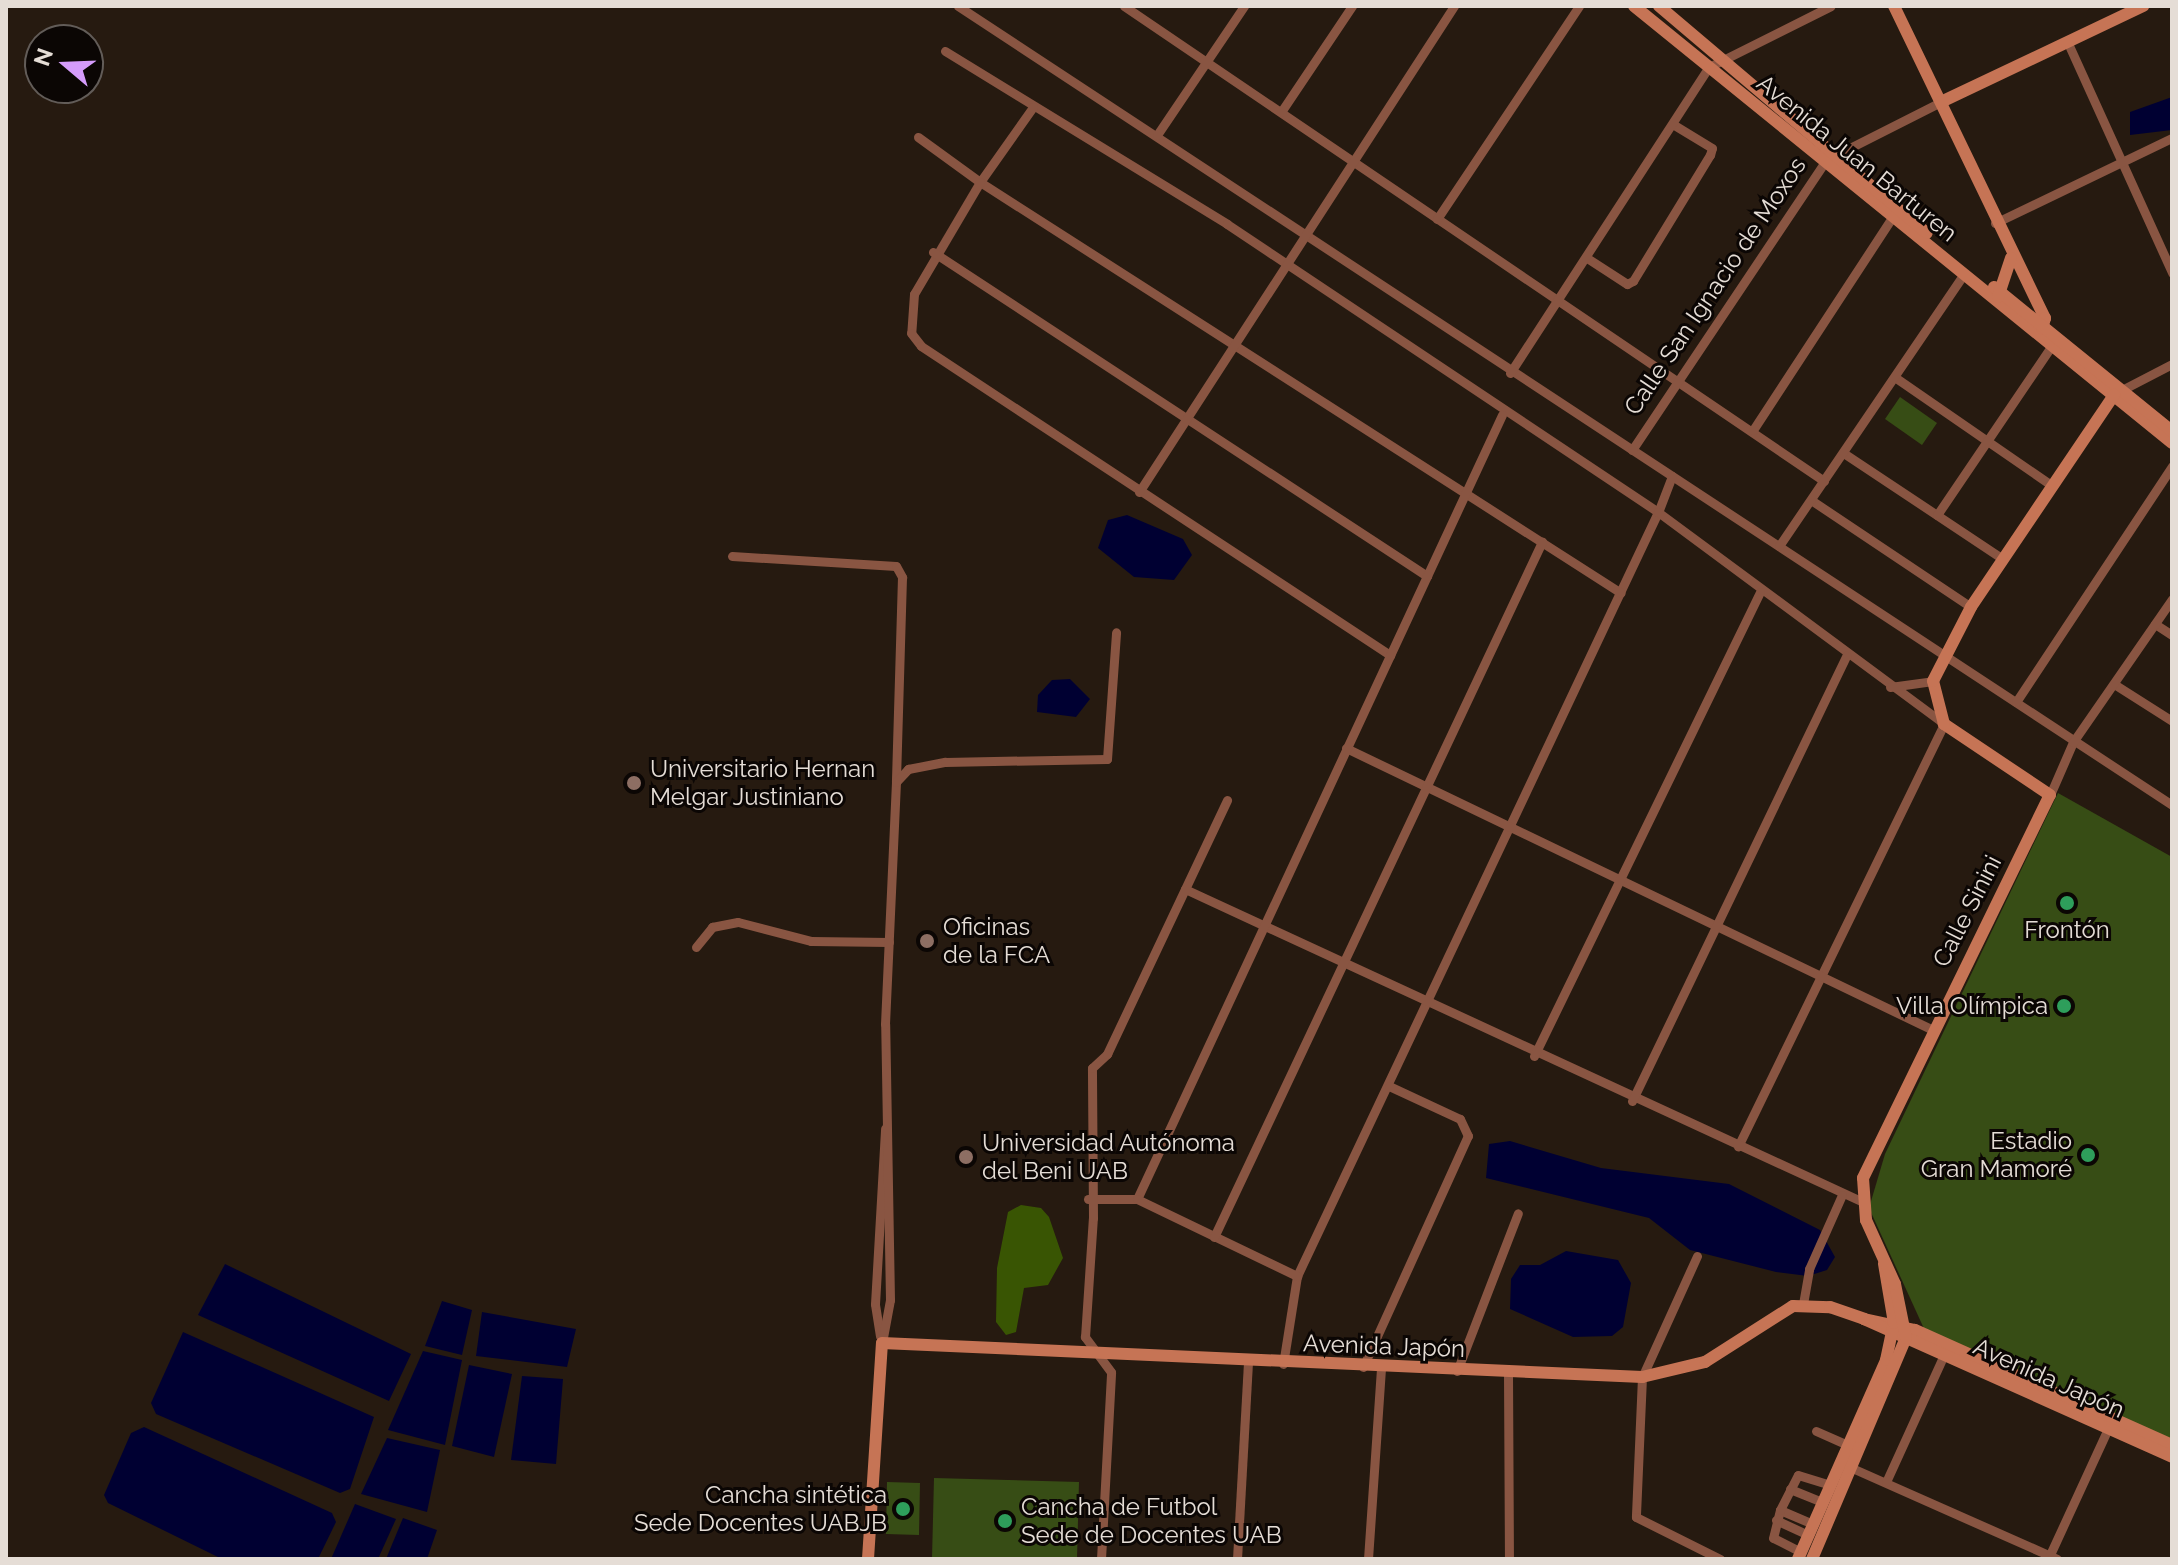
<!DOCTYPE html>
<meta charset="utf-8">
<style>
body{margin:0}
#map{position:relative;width:2178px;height:1565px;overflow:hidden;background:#261a10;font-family:Raleway,sans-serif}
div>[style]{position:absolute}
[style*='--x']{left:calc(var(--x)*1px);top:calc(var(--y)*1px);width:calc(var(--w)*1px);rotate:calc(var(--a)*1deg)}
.green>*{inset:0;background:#374d15}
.forest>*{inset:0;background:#395503}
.water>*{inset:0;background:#000032}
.street>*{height:9px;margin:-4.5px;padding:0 4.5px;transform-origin:4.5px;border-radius:4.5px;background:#895542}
.secondary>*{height:12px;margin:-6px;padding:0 6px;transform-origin:6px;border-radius:6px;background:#c67455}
.dots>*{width:22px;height:22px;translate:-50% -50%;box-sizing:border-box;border:4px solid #0b0604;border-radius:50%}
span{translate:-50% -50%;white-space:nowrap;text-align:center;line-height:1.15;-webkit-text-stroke:6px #0b0604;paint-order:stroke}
.street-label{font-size:24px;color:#e5ddd6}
.poi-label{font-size:24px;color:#e5ddd6}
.left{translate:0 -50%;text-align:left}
.right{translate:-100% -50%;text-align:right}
.frame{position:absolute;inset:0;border:8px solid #e5ddd6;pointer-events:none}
.north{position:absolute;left:24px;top:24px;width:80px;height:80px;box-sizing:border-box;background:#0b0604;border:2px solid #625c58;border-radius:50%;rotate:289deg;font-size:22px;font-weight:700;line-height:32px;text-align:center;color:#e5ddd6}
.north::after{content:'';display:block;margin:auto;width:28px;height:36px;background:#d59cfb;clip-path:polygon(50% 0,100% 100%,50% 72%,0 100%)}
</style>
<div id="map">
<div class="green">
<div style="clip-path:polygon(1900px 397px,1937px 423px,1922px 445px,1885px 419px)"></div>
<div style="clip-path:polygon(2058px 793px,2172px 857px,2172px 1439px,1926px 1333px,1869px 1208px,1885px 1154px)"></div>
<div style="clip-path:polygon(934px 1478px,1079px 1482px,1077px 1559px,932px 1559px)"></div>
<div style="clip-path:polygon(887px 1482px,920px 1483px,919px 1535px,886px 1534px)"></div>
</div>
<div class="forest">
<div style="clip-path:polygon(1021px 1205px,1041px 1208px,1049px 1217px,1063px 1258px,1048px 1285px,1024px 1288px,1016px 1332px,1006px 1335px,996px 1322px,997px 1268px,1008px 1212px)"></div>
</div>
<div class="water">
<div style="clip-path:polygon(2172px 97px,2172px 130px,2130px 135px,2130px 112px)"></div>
<div style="clip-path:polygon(1127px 515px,1183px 539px,1192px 555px,1174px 580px,1134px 577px,1098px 548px,1108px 520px)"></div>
<div style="clip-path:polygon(1070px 679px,1090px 699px,1076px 717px,1037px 712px,1038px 695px,1052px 680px)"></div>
<div style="clip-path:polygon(1510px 1141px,1601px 1168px,1729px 1184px,1820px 1230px,1835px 1257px,1827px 1270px,1808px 1276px,1776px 1272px,1690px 1250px,1649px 1218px,1486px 1178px,1489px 1144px)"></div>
<div style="clip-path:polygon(1566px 1251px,1618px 1260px,1631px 1283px,1623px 1327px,1612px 1336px,1573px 1337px,1510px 1309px,1511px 1279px,1520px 1265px,1540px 1265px)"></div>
<div style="clip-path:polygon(225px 1264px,411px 1354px,389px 1401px,198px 1315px)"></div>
<div style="clip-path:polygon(442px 1301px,472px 1310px,462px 1355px,425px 1346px)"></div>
<div style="clip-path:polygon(482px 1312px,576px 1329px,567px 1367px,476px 1356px)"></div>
<div style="clip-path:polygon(183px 1332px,374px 1417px,350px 1489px,340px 1493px,156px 1414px,151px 1403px)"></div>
<div style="clip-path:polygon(423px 1351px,462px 1360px,445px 1445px,388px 1430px)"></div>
<div style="clip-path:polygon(469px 1365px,512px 1374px,494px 1457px,452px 1446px)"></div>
<div style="clip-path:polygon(522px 1376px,563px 1379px,556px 1464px,511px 1460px)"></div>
<div style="clip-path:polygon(144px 1427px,332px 1513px,336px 1522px,318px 1559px,222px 1559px,108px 1503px,104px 1495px,131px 1433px)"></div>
<div style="clip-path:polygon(387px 1438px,440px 1450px,427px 1512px,361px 1494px)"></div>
<div style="clip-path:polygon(355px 1504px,396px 1519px,378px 1559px,331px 1559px)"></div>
<div style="clip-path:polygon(403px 1518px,437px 1530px,427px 1559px,386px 1559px)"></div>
</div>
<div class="street">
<div style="--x:958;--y:6;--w:1453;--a:33.35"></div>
<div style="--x:1124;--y:6;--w:846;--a:34.16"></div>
<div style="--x:2067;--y:41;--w:255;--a:65.6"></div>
<div style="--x:945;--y:51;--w:331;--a:31.5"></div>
<div style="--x:1227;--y:224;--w:518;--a:33.75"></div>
<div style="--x:1658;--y:512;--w:845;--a:115.29"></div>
<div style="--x:1297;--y:1276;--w:89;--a:99"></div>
<div style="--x:1033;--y:107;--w:92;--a:125.2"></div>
<div style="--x:980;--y:182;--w:761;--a:32.67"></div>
<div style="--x:1281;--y:112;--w:128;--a:-56.2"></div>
<div style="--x:1157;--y:135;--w:156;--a:-56"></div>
<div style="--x:918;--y:137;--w:77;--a:36"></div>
<div style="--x:980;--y:182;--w:130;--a:120.5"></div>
<div style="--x:914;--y:294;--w:39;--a:94"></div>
<div style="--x:911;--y:333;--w:16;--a:52"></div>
<div style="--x:921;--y:346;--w:562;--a:33.38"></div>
<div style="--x:1437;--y:219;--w:256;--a:-56.3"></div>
<div style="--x:1995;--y:223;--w:196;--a:-25.7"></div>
<div style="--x:933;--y:252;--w:591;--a:33.26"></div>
<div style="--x:1587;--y:258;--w:48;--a:33"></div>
<div style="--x:1627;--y:284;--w:7;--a:-27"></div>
<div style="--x:1633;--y:281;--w:148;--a:-58.6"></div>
<div style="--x:1710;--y:155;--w:7;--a:-74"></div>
<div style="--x:1712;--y:148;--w:44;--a:-148.8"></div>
<div style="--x:1510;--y:373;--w:365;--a:-57"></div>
<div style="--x:1709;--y:67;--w:136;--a:-26.6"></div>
<div style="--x:1896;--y:378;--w:188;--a:34.6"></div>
<div style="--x:2116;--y:393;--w:63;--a:-27.4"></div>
<div style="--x:1753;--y:430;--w:256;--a:-56.8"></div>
<div style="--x:1632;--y:450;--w:349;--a:-56.2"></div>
<div style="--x:1826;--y:160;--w:129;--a:-26.8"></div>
<div style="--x:1845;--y:454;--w:190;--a:33.6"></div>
<div style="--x:1672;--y:476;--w:39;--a:111"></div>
<div style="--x:1658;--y:512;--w:356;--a:36.5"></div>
<div style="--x:1944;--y:724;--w:470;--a:116"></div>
<div style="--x:1139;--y:492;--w:579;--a:-57.05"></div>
<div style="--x:1811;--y:500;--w:192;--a:33.8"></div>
<div style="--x:1937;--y:515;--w:209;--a:-55.9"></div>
<div style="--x:1779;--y:546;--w:329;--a:-55.8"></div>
<div style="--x:732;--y:556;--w:164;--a:3.5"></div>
<div style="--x:896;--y:566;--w:13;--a:61"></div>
<div style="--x:902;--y:577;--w:205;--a:91.7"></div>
<div style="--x:2155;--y:624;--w:20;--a:33"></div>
<div style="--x:2114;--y:684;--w:69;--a:32.5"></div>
<div style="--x:1890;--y:687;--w:43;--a:-7.9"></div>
<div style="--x:2016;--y:702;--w:283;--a:-56.5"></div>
<div style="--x:1346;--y:748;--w:651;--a:25.66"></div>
<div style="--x:2050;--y:795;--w:58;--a:-66.5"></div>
<div style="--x:2073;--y:742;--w:174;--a:-55.3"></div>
<div style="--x:1185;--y:889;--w:745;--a:24.78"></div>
<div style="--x:696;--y:947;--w:26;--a:-51"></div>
<div style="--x:712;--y:927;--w:26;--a:-11"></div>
<div style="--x:738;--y:922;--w:75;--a:14.6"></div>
<div style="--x:811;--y:941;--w:78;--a:0.7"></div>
<div style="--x:1534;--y:1056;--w:516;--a:-64.03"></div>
<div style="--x:1632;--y:1101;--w:494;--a:-64.3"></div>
<div style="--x:1088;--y:1199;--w:49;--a:0"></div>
<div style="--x:1137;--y:1199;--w:865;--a:-65.04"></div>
<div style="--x:1137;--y:1199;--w:178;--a:25.7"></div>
<div style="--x:1214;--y:1237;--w:769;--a:-64.74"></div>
<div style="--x:1697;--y:1256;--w:133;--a:114.4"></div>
<div style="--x:1642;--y:1377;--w:140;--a:92.5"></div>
<div style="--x:1636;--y:1517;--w:94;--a:26.6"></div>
<div style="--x:1803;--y:1304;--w:36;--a:-80"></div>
<div style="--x:1809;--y:1269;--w:81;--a:-66"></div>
<div style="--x:880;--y:1336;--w:32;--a:-99"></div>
<div style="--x:875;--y:1304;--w:176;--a:-86.7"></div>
<div style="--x:882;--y:1343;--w:44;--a:-79.5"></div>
<div style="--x:890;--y:1300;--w:276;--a:-91"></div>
<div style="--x:885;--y:1024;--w:242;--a:-87.4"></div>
<div style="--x:896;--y:782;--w:18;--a:-47"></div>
<div style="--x:908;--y:769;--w:38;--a:-11"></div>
<div style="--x:945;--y:762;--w:162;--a:-1.1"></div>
<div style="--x:1107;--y:759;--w:127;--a:-85.9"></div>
<div style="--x:1363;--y:1367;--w:254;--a:-65.6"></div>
<div style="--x:1468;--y:1136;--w:19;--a:-115"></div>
<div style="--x:1460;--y:1119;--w:78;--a:-155.1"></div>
<div style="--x:1457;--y:1371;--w:169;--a:-68.9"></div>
<div style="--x:1508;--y:1374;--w:185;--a:89.7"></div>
<div style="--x:1816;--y:1431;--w:35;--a:24"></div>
<div style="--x:1852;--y:1468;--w:224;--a:23.9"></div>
<div style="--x:1886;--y:1482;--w:140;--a:-65.5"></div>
<div style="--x:1790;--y:1489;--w:35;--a:22"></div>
<div style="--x:1780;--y:1510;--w:36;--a:23"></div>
<div style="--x:1776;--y:1520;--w:35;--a:25"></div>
<div style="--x:1801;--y:1552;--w:31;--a:-153"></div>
<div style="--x:1773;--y:1538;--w:29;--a:-76"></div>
<div style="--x:1780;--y:1510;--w:39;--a:-63"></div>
<div style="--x:1798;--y:1475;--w:34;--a:17"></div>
<div style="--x:1101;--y:1559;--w:187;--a:-86.9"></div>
<div style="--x:1111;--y:1372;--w:44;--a:-126.6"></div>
<div style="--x:1085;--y:1337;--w:119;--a:-86.2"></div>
<div style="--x:1093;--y:1218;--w:150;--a:-90.4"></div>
<div style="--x:1092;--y:1068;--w:21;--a:-43"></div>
<div style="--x:1107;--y:1054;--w:281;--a:-64.7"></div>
<div style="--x:1237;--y:1559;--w:198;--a:-86.8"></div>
<div style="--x:1368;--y:1559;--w:191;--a:-86.1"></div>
<div style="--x:2048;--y:1559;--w:149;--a:-65.3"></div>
</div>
<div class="secondary">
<div style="--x:1634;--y:6;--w:693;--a:39.09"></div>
<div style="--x:1659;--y:6;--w:351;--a:40.3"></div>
<div style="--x:1894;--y:6;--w:347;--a:64.2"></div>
<div style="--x:2045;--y:318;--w:11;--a:105"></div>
<div style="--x:1941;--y:102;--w:224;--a:-25.4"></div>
<div style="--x:1994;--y:287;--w:229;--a:39"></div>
<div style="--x:1998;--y:297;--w:41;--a:-71.6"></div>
<div style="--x:2172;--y:1445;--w:282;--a:-155.9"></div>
<div style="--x:1915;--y:1330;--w:52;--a:-167.8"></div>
<div style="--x:1864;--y:1319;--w:338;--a:24.1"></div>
<div style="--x:868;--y:1559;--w:216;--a:-86.3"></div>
<div style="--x:882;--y:1343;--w:761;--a:2.56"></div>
<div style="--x:1642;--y:1377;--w:65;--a:-13.4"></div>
<div style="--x:1705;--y:1362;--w:104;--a:-32.5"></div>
<div style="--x:1793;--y:1306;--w:37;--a:2"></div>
<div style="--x:1830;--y:1307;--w:36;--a:19"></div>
<div style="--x:1798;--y:1559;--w:218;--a:-66.1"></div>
<div style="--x:1886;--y:1360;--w:38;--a:-78"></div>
<div style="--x:1894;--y:1323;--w:60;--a:-99.6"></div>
<div style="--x:1812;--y:1559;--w:240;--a:-67"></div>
<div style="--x:1906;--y:1338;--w:55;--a:-101.5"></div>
<div style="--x:1895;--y:1284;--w:70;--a:-114.4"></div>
<div style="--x:1866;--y:1220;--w:42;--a:-94.1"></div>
<div style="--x:1863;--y:1178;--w:426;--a:-64"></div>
<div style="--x:2050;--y:795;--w:128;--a:-146.2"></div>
<div style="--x:1944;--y:724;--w:44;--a:-104.3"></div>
<div style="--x:1933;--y:681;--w:83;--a:-62.8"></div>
<div style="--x:1971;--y:607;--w:256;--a:-56"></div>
</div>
<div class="dots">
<div style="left:634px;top:783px;background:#8d6e63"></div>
<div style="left:2067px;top:903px;background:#2e9e5b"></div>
<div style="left:927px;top:941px;background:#8d6e63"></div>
<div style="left:2064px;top:1006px;background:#2e9e5b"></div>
<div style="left:2088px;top:1155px;background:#2e9e5b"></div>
<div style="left:966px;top:1157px;background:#8d6e63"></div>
<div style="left:903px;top:1509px;background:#2e9e5b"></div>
<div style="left:1005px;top:1521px;background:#2e9e5b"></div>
</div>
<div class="street-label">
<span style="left:1857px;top:158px;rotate:39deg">Avenida Juan Barturen</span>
<span style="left:1715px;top:286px;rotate:-56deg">Calle San Ignacio de Moxos</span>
<span style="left:1967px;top:911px;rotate:-63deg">Calle Sinini</span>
<span style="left:1384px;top:1346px;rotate:2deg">Avenida Japón</span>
<span style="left:2049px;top:1378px;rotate:24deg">Avenida Japón</span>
</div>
<div class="poi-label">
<span class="left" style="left:650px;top:783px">Universitario Hernan<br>Melgar Justiniano</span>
<span class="left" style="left:943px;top:941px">Oficinas<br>de la FCA</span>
<span style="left:2067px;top:930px">Frontón</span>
<span class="right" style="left:2048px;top:1006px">Villa Olímpica</span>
<span class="right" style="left:2072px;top:1155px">Estadio<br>Gran Mamoré</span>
<span class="left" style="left:982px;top:1157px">Universidad Autónoma<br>del Beni UAB</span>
<span class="right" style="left:887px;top:1509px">Cancha sintética<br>Sede Docentes UABJB</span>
<span class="left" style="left:1021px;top:1521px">Cancha de Futbol<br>Sede de Docentes UAB</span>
</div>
<div class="frame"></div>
<div class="north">N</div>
</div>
